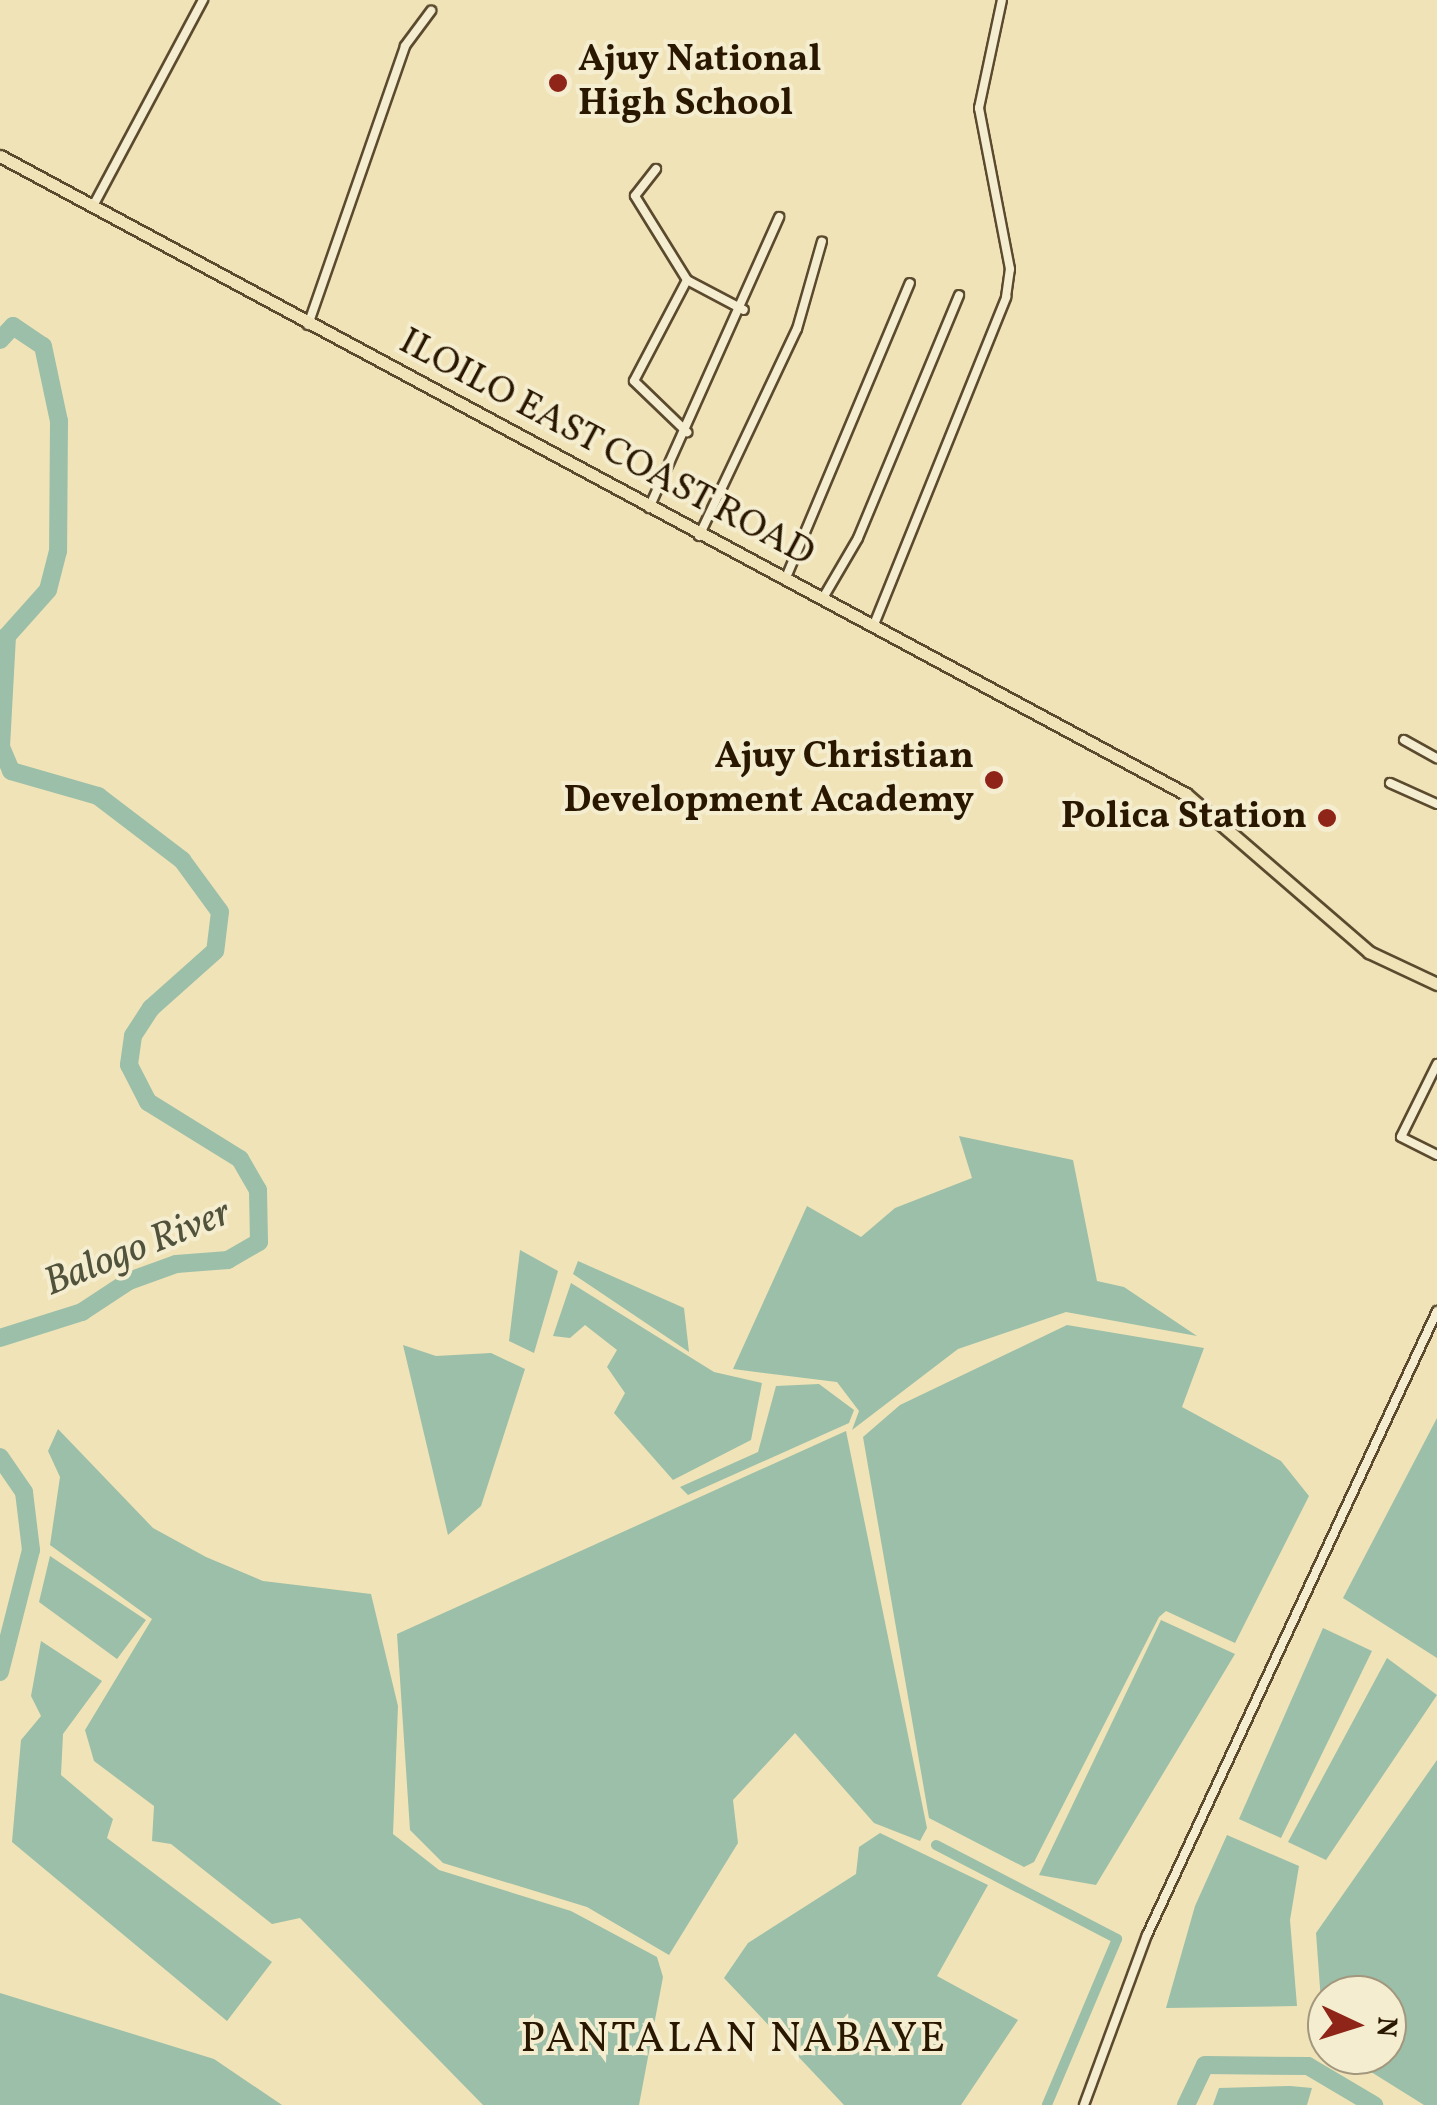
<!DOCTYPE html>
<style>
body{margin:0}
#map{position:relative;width:1437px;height:2105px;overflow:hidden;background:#f0e3b7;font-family:Vollkorn,serif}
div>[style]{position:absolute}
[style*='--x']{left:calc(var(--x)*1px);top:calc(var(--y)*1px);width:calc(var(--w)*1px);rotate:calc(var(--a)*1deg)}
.water>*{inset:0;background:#9bbfa9}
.canal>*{height:10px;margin:-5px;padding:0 5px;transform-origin:5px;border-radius:5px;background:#9bbfa9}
.river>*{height:18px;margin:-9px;padding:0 9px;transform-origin:9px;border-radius:9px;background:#9bbfa9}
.roads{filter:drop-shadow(2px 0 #5b4a2e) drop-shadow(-2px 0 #5b4a2e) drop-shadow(0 2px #5b4a2e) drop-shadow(0 -2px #5b4a2e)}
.minor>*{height:8px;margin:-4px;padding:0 4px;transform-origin:4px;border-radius:4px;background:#f5edd0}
.primary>*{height:11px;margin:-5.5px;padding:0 5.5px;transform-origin:5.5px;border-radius:5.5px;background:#f0e3b7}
.dots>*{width:28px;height:28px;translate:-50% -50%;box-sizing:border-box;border:5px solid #f5edd0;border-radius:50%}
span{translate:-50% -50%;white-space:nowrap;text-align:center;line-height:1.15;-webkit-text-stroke:8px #f5edd0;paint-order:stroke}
.poi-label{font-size:38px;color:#291700;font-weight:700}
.left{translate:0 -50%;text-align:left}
.right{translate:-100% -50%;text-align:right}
.street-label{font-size:38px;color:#291700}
.water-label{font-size:40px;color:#51523b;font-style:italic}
.quarter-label{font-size:42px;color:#291700;letter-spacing:2.5px}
.north{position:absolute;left:1307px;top:1975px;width:100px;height:100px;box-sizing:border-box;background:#f5edd0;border:2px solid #a3977d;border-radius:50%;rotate:94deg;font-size:28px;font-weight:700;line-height:40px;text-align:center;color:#291700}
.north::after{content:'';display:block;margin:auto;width:35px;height:45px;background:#8f2418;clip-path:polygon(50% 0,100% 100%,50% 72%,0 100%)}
</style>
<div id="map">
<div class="water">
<div style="clip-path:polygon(959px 1136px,1073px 1160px,1097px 1281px,1124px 1287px,1197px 1336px,1066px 1312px,958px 1349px,852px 1430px,859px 1411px,837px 1382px,733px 1369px,807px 1206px,861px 1237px,895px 1208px,972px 1178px)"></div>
<div style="clip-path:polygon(520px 1250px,558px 1271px,534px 1353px,509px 1341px)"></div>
<div style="clip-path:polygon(578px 1261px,684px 1308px,689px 1352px,573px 1274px)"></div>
<div style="clip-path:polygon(571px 1283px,714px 1372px,762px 1383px,751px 1440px,673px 1480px,614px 1413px,625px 1393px,607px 1367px,617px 1350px,585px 1325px,570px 1338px,553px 1336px)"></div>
<div style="clip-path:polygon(1067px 1325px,1204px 1348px,1182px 1407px,1281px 1461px,1309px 1496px,1235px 1643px,1166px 1611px,1159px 1617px,1034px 1862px,1024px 1867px,929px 1818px,863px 1437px,900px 1405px)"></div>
<div style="clip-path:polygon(403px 1345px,436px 1356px,491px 1353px,525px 1369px,481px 1506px,448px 1535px)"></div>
<div style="clip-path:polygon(819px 1384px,854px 1410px,849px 1423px,688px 1495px,680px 1487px,758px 1452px,776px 1386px)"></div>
<div style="clip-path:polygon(1437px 1418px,1437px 1658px,1343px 1598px)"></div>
<div style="clip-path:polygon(58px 1429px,153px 1528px,206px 1557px,263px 1581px,371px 1594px,398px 1706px,393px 1834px,439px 1870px,571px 1911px,657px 1957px,663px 1977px,639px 2105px,483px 2105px,300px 1918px,272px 1924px,171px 1844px,152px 1841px,154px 1806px,94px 1761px,85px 1730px,152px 1619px,50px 1545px,60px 1477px,48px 1451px)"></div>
<div style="clip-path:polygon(846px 1431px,927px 1828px,920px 1841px,874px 1823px,795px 1733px,733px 1800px,738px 1843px,669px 1955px,587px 1907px,443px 1863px,410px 1830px,397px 1634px)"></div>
<div style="clip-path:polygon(50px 1556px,146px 1620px,117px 1659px,39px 1602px)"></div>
<div style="clip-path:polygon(1161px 1620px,1235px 1654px,1096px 1885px,1039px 1875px)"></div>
<div style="clip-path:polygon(1323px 1628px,1372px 1651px,1281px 1838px,1239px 1819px)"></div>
<div style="clip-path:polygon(41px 1641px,102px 1681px,63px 1734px,61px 1775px,113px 1819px,107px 1838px,272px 1962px,227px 2021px,12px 1842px,21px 1740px,41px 1716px,31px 1696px)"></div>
<div style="clip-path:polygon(1387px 1658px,1437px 1695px,1326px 1860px,1288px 1842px)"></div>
<div style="clip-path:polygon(1437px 1760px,1437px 2105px,1424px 2105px,1344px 2055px,1387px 2055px,1387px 1995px,1327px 1995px,1324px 2042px,1316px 1933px)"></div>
<div style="clip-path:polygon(880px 1833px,988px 1885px,937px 1976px,1018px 2020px,961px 2105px,844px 2105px,724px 1978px,748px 1943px,856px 1874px,859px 1847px)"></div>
<div style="clip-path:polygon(1227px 1835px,1299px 1866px,1290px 1920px,1297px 2006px,1166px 2008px,1195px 1906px)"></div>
<div style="clip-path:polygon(0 1993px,214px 2059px,282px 2105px,0 2105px)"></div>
<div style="clip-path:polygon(1219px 2088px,1290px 2086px,1312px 2088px,1307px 2105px,1213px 2105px)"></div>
</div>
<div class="canal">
<div style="--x:936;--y:1845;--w:204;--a:27.4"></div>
<div style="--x:1117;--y:1939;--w:180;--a:112.9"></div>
</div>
<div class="river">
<div style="--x:0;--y:340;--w:19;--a:-47"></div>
<div style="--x:13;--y:326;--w:36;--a:34"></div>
<div style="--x:43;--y:346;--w:77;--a:78"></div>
<div style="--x:59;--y:421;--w:130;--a:90.4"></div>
<div style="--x:58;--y:551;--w:40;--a:104.4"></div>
<div style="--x:48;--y:590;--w:62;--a:131.7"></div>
<div style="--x:7;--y:636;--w:111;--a:93.1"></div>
<div style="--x:1;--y:747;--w:26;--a:67"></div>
<div style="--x:11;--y:771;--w:91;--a:16"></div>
<div style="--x:98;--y:796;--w:106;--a:37.3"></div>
<div style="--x:182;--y:860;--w:64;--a:53.8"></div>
<div style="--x:220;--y:912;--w:39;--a:97"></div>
<div style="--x:215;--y:951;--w:86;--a:138.3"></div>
<div style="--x:151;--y:1008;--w:33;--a:123"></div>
<div style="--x:133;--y:1036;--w:29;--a:98"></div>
<div style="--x:129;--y:1065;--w:42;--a:62.8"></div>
<div style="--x:148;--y:1102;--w:108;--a:31.8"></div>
<div style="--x:240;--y:1159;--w:36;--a:60"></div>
<div style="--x:258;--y:1190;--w:52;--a:88.9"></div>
<div style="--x:259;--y:1242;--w:36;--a:150"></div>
<div style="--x:228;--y:1260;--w:52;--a:175.6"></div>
<div style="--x:176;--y:1264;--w:50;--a:160.1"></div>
<div style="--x:129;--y:1281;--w:56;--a:146.6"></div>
<div style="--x:82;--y:1312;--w:86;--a:162.4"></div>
<div style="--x:0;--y:1457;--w:42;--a:55.6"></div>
<div style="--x:24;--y:1492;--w:58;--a:83.1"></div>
<div style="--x:31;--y:1550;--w:126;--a:104.3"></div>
<div style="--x:1186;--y:2105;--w:44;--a:-64.6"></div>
<div style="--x:1205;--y:2065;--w:103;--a:0.6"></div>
<div style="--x:1308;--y:2066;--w:77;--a:30.6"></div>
</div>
<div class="roads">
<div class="minor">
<div style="--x:656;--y:169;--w:34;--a:128"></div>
<div style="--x:635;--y:196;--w:99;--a:58.2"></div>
<div style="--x:687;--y:280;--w:114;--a:117.7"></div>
<div style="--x:634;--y:381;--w:74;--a:43.9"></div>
<div style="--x:93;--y:206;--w:234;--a:-61.9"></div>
<div style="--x:687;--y:280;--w:64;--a:27.8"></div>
<div style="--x:308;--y:325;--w:295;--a:-70.8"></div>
<div style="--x:405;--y:46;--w:44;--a:-53.4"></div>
<div style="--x:649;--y:508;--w:319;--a:-65.9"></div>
<div style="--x:699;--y:536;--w:229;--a:-64.7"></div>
<div style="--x:797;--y:329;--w:91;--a:-74.1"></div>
<div style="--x:785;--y:580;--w:322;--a:-67.2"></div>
<div style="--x:823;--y:598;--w:69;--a:-59.7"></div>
<div style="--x:858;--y:538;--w:263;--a:-67.4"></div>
<div style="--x:873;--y:627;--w:356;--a:-68"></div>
<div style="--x:1006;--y:297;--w:28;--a:-82"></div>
<div style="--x:1010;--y:269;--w:164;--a:-100.9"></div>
<div style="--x:979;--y:108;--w:110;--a:-78"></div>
<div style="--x:1404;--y:740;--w:38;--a:29"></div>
<div style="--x:1390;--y:783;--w:51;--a:24.1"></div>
<div style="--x:1437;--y:1064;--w:81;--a:116.3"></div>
<div style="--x:1401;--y:1137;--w:40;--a:26.6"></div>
<div style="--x:1084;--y:2105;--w:181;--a:-69.7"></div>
<div style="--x:1147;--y:1935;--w:688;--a:-65.07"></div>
</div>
<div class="primary">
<div style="--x:0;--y:156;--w:1347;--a:28.28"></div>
<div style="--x:1186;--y:794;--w:242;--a:40.8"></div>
<div style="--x:1369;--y:952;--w:75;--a:25.2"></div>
</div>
</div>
<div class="dots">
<div style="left:558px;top:83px;background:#8f2418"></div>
<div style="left:994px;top:780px;background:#8f2418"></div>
<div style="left:1327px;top:818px;background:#8f2418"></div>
</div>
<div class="poi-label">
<span class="left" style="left:578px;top:83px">Ajuy National<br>High School</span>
<span class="right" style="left:974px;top:780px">Ajuy Christian<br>Development Academy</span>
<span class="right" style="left:1307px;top:818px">Polica Station</span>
</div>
<div class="street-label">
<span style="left:606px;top:449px;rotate:28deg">ILOILO EAST COAST ROAD</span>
</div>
<div class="water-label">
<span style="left:138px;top:1249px;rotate:-22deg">Balogo River</span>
</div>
<div class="quarter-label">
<span style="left:734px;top:2041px">PANTALAN NABAYE</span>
</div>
<div class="north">N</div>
</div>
